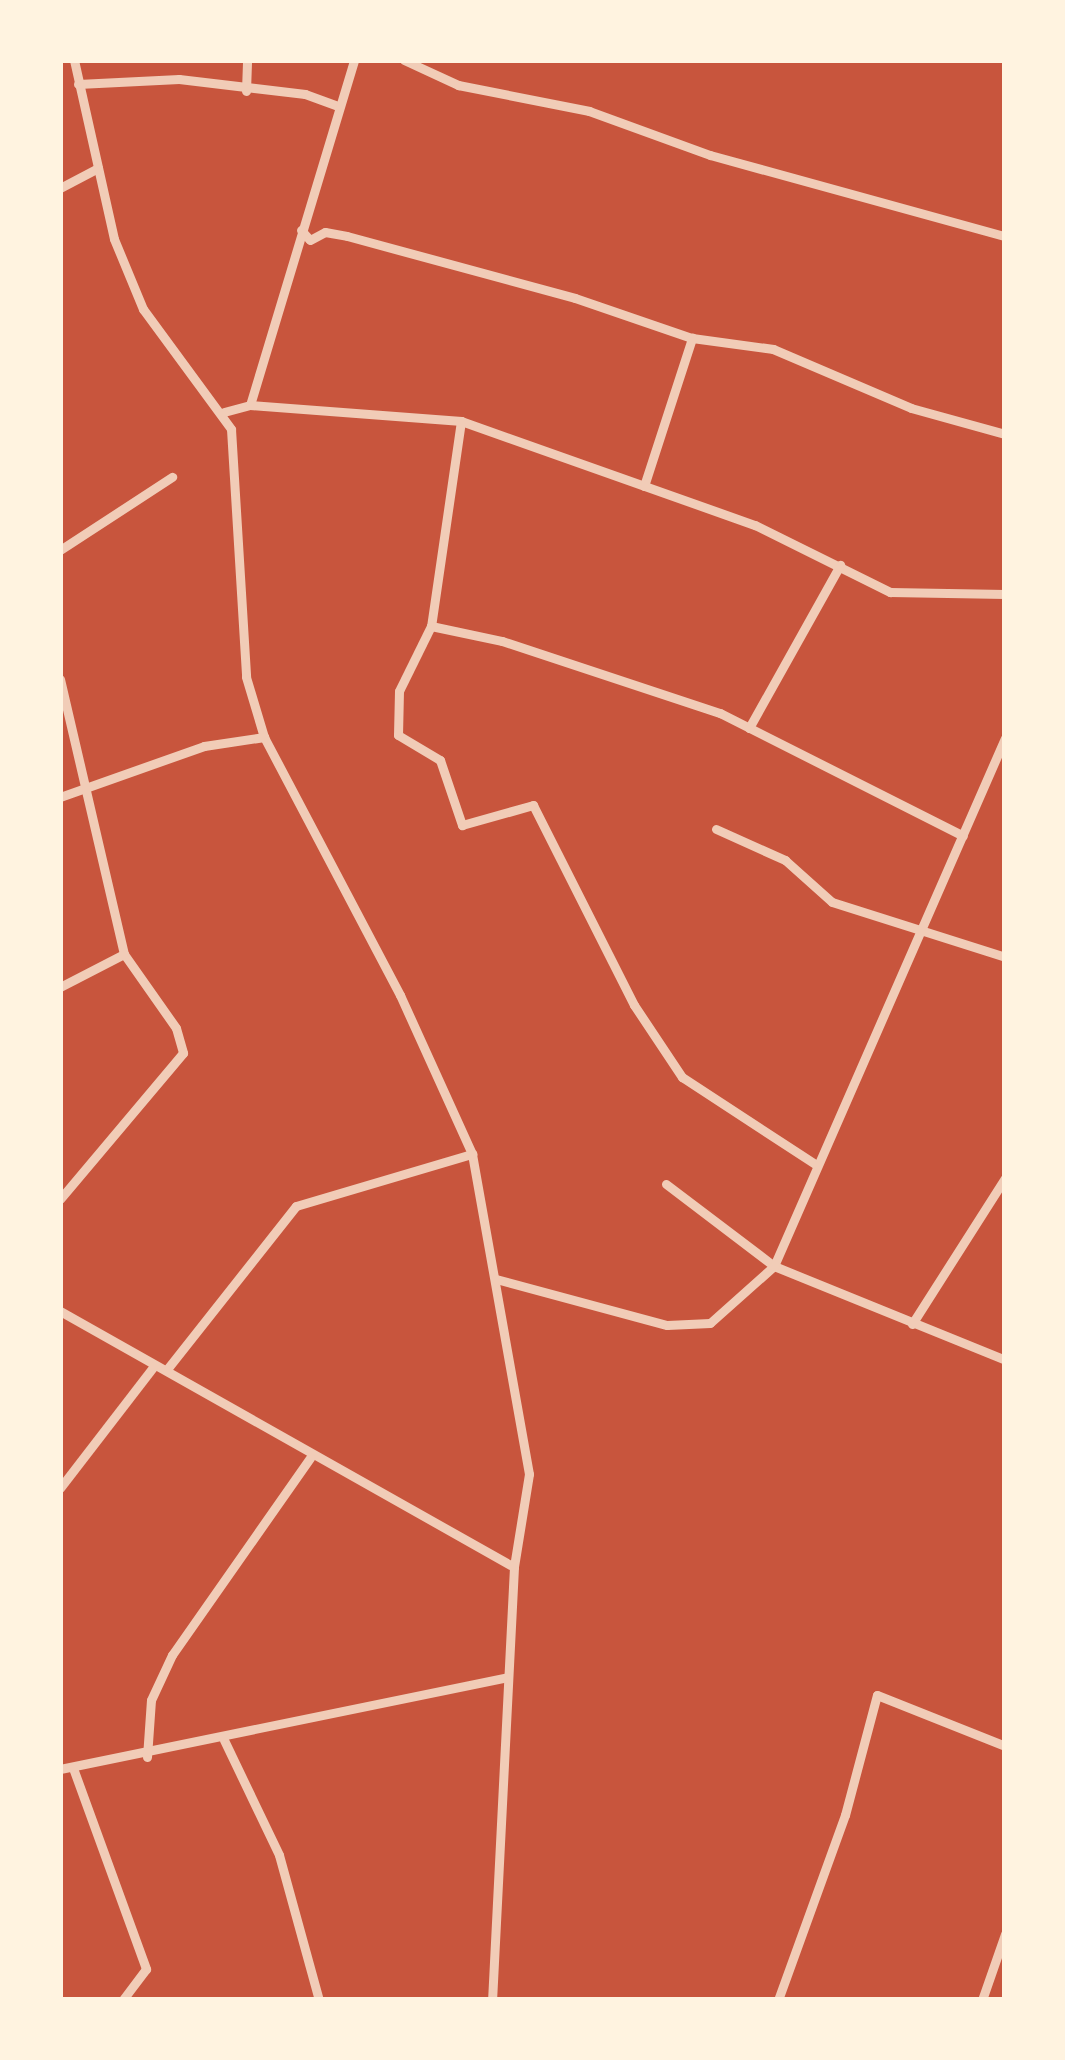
<!DOCTYPE html>
<style>
body{margin:0}
#map{position:relative;width:1065px;height:2060px;overflow:hidden;background:#c8553d;font-family:"Public Sans",sans-serif}
div>[style]{position:absolute}
[style*='--x']{left:calc(var(--x)*1px);top:calc(var(--y)*1px);width:calc(var(--w)*1px);rotate:calc(var(--a)*1deg)}
.minor>*{height:9px;margin:-4.5px;padding:0 4.5px;transform-origin:4.5px;border-radius:4.5px;background:#f1ccb7}
span{translate:-50% -50%;white-space:nowrap;text-align:center;line-height:1.15;-webkit-text-stroke:12px #fff3e0;paint-order:stroke}
.frame{position:absolute;inset:0;border:63px solid #fff3e0;pointer-events:none}
</style>
<div id="map">
<div class="minor">
<div style="--x:74;--y:60;--w:183;--a:77.4"></div>
<div style="--x:114;--y:239;--w:76;--a:67.5"></div>
<div style="--x:143;--y:309;--w:149;--a:53.7"></div>
<div style="--x:231;--y:429;--w:248;--a:86.5"></div>
<div style="--x:246;--y:677;--w:63;--a:73.3"></div>
<div style="--x:264;--y:737;--w:292;--a:62.2"></div>
<div style="--x:400;--y:995;--w:175;--a:65.6"></div>
<div style="--x:472;--y:1154;--w:325;--a:79.9"></div>
<div style="--x:529;--y:1474;--w:94;--a:99.2"></div>
<div style="--x:514;--y:1567;--w:434;--a:92.9"></div>
<div style="--x:404;--y:60;--w:60;--a:24.8"></div>
<div style="--x:458;--y:85;--w:134;--a:11.2"></div>
<div style="--x:589;--y:111;--w:129;--a:20"></div>
<div style="--x:710;--y:155;--w:306;--a:15.4"></div>
<div style="--x:78;--y:84;--w:101;--a:-2.8"></div>
<div style="--x:179;--y:79;--w:127;--a:6.8"></div>
<div style="--x:305;--y:94;--w:35;--a:20"></div>
<div style="--x:246;--y:91;--w:31;--a:-88"></div>
<div style="--x:60;--y:188;--w:43;--a:-27.8"></div>
<div style="--x:301;--y:230;--w:13;--a:48"></div>
<div style="--x:310;--y:240;--w:17;--a:-28"></div>
<div style="--x:325;--y:232;--w:22;--a:10"></div>
<div style="--x:347;--y:236;--w:236;--a:15.2"></div>
<div style="--x:575;--y:298;--w:124;--a:18.9"></div>
<div style="--x:692;--y:338;--w:82;--a:7.7"></div>
<div style="--x:773;--y:349;--w:150;--a:23.1"></div>
<div style="--x:911;--y:408;--w:98;--a:15.5"></div>
<div style="--x:250;--y:405;--w:360;--a:-73.2"></div>
<div style="--x:224;--y:412;--w:27;--a:-15"></div>
<div style="--x:250;--y:405;--w:212;--a:4.3"></div>
<div style="--x:461;--y:421;--w:312;--a:19.5"></div>
<div style="--x:755;--y:525;--w:151;--a:26.4"></div>
<div style="--x:890;--y:592;--w:115;--a:1"></div>
<div style="--x:461;--y:421;--w:207;--a:98.3"></div>
<div style="--x:431;--y:626;--w:72;--a:116.2"></div>
<div style="--x:399;--y:691;--w:44;--a:91.3"></div>
<div style="--x:398;--y:735;--w:49;--a:30.8"></div>
<div style="--x:440;--y:760;--w:69;--a:71.3"></div>
<div style="--x:462;--y:825;--w:74;--a:-15.7"></div>
<div style="--x:533;--y:805;--w:224;--a:63.2"></div>
<div style="--x:634;--y:1005;--w:87;--a:56.3"></div>
<div style="--x:682;--y:1077;--w:159;--a:33.2"></div>
<div style="--x:644;--y:486;--w:156;--a:-72"></div>
<div style="--x:60;--y:550;--w:134;--a:-33.1"></div>
<div style="--x:431;--y:626;--w:73;--a:11.9"></div>
<div style="--x:502;--y:641;--w:230;--a:18.3"></div>
<div style="--x:720;--y:713;--w:272;--a:26.8"></div>
<div style="--x:60;--y:679;--w:282;--a:76.9"></div>
<div style="--x:124;--y:954;--w:90;--a:54.9"></div>
<div style="--x:176;--y:1028;--w:26;--a:74"></div>
<div style="--x:183;--y:1053;--w:191;--a:130.1"></div>
<div style="--x:749;--y:728;--w:187;--a:-60.8"></div>
<div style="--x:60;--y:797;--w:153;--a:-19.5"></div>
<div style="--x:204;--y:746;--w:61;--a:-8.5"></div>
<div style="--x:716;--y:829;--w:76;--a:24.2"></div>
<div style="--x:785;--y:860;--w:63;--a:41.8"></div>
<div style="--x:832;--y:902;--w:182;--a:17.6"></div>
<div style="--x:60;--y:987;--w:72;--a:-27.3"></div>
<div style="--x:666;--y:1184;--w:136;--a:37.2"></div>
<div style="--x:774;--y:1266;--w:249;--a:22.1"></div>
<div style="--x:496;--y:1279;--w:177;--a:15.1"></div>
<div style="--x:667;--y:1325;--w:43;--a:-2.7"></div>
<div style="--x:710;--y:1323;--w:86;--a:-41.7"></div>
<div style="--x:774;--y:1266;--w:576;--a:-66.37"></div>
<div style="--x:60;--y:1311;--w:521;--a:29.42"></div>
<div style="--x:912;--y:1324;--w:173;--a:-57.5"></div>
<div style="--x:168;--y:1368;--w:206;--a:-51.7"></div>
<div style="--x:296;--y:1206;--w:184;--a:-16.5"></div>
<div style="--x:60;--y:1488;--w:154;--a:-52.4"></div>
<div style="--x:224;--y:1740;--w:127;--a:64.4"></div>
<div style="--x:279;--y:1855;--w:150;--a:74.6"></div>
<div style="--x:147;--y:1757;--w:57;--a:-86"></div>
<div style="--x:151;--y:1700;--w:50;--a:-65"></div>
<div style="--x:172;--y:1655;--w:241;--a:-55"></div>
<div style="--x:73;--y:1768;--w:214;--a:70"></div>
<div style="--x:146;--y:1969;--w:39;--a:127"></div>
<div style="--x:60;--y:1769;--w:457;--a:-11.6"></div>
<div style="--x:778;--y:2000;--w:197;--a:-70.1"></div>
<div style="--x:845;--y:1815;--w:124;--a:-75.1"></div>
<div style="--x:877;--y:1695;--w:138;--a:21.7"></div>
<div style="--x:982;--y:2000;--w:70;--a:-70.8"></div>
</div>
<div class="frame"></div>
</div>
